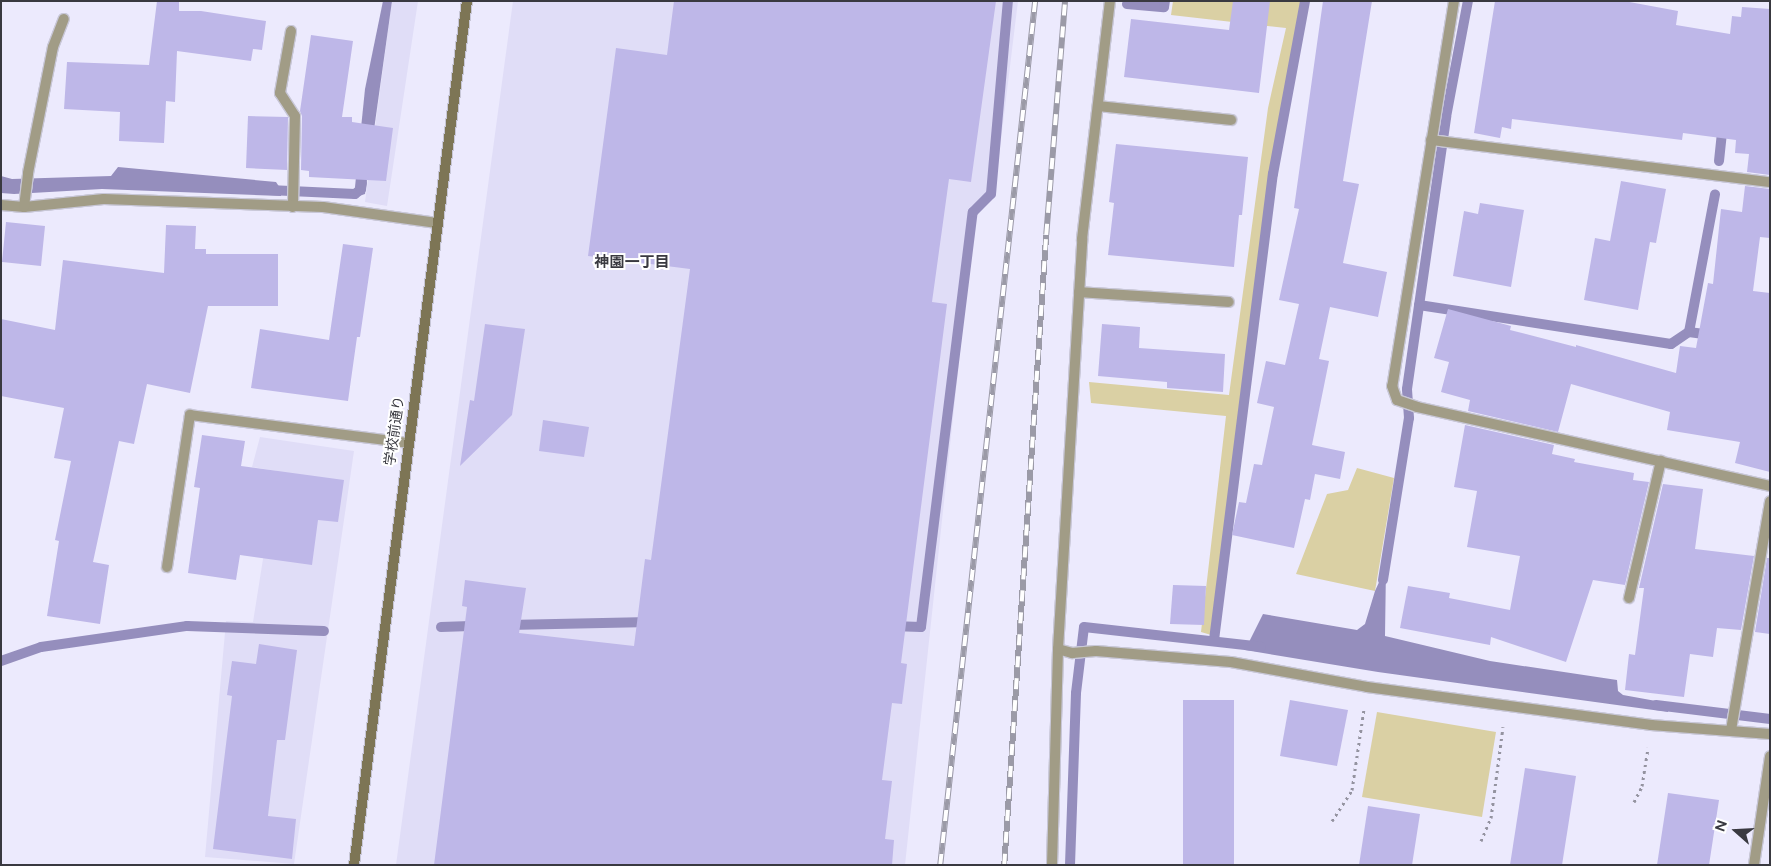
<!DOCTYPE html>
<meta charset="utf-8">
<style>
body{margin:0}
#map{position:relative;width:1771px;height:866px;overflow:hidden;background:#eceafd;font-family:Figtree,"Noto Sans JP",sans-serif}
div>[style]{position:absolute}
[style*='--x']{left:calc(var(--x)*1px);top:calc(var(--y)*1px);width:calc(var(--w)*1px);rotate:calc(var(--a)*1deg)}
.built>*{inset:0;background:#e0ddf7}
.green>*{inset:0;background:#dad0a4}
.water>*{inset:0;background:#958ebd}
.stream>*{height:10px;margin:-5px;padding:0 5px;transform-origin:5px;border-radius:5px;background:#958ebd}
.building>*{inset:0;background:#beb7e8}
.path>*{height:3px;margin-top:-1.5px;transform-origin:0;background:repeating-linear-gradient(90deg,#9493a0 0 2.5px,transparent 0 6.5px)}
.roads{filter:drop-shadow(1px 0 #c8c7d7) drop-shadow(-1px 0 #c8c7d7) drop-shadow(0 1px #c8c7d7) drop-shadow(0 -1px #c8c7d7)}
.street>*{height:10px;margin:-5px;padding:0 5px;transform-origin:5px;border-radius:5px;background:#a19c86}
.secondary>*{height:10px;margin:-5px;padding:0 5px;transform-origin:5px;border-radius:5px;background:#7d7555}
.rail>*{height:5.5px;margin-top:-2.75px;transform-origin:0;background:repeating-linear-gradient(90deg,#fff 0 11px,#9b9aa7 0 22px);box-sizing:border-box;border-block:1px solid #9b9aa7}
span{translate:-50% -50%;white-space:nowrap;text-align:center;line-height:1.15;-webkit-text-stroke:4px #fff;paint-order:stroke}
.street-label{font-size:14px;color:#393940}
.neighbourhood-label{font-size:15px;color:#393940;font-weight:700}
.frame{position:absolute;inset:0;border:2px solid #393940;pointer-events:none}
.north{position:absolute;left:1711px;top:806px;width:50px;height:50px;-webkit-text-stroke:4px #fff;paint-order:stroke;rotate:289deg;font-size:14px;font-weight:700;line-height:20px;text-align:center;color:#393940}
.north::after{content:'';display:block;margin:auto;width:18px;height:22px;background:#393940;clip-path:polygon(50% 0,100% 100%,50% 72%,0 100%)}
</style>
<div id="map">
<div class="built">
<div style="clip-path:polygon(392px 1px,418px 1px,387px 206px,365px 202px)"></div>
<div style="clip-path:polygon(513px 1px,1018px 1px,994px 197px,975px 213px,905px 865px,396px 865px)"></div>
<div style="clip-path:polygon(260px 437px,354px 451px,294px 864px,205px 857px,226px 621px,253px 622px,277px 471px,252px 467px)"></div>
</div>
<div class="green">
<div style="clip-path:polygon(1173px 1px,1308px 1px,1277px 175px,1239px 450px,1218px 637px,1201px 632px,1226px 416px,1091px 403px,1089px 382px,1229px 395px,1268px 108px,1286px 28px,1171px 15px)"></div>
<div style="clip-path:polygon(1357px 468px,1394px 478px,1375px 591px,1296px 574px,1327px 494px,1348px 490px)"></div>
<div style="clip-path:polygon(1377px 712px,1496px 732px,1482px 817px,1362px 797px)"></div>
</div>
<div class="water">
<div style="clip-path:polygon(383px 1px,392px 1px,365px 194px,359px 196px,355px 187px,365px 89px)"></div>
<div style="clip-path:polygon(118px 167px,276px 182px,282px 191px,281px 196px,102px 189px,14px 194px,1px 193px,1px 176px,12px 179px,111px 176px)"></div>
<div style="clip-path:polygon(1386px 567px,1385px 636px,1490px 661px,1617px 680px,1618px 691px,1623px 695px,1667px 703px,1669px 707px,1668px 712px,1378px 672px,1245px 650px,1263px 614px,1357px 630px,1365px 624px,1375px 591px)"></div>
</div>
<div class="stream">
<div style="--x:1127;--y:4;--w:37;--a:5"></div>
<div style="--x:1164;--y:7;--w:6;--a:-81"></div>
<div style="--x:1719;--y:161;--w:36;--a:-84"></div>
<div style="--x:269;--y:190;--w:86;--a:2.7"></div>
<div style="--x:355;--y:194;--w:8;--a:-40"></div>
<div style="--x:361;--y:189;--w:6;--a:-81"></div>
<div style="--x:1419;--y:305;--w:255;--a:8.8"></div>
<div style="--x:1671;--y:344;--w:22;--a:-34"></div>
<div style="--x:1689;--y:332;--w:22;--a:8"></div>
<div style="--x:1689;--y:332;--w:140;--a:-79.3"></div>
<div style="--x:1383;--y:580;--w:164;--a:-80.9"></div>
<div style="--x:1409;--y:418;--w:29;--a:-94"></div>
<div style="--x:1407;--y:389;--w:275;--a:-81.8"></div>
<div style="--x:1446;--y:117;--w:118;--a:-79.3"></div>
<div style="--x:507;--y:625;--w:143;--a:-1.2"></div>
<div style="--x:892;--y:626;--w:29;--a:2"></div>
<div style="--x:921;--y:627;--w:418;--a:-82.9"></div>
<div style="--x:973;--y:212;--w:25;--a:-45"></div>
<div style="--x:991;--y:194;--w:194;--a:-85"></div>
<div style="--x:441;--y:627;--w:37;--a:-2"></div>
<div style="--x:1214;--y:640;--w:470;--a:-82.8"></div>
<div style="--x:1273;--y:174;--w:176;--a:-79.5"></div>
<div style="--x:1;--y:661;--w:42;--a:-19.3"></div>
<div style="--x:41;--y:647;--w:148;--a:-8.2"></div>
<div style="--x:187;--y:626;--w:137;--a:2.1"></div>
<div style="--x:1656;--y:705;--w:115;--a:7"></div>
<div style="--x:1070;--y:865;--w:172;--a:-88"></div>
<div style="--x:1076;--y:693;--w:66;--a:-83.1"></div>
<div style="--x:1084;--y:627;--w:178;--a:6.4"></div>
</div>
<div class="building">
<div style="clip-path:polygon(157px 1px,179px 1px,179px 11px,201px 11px,266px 21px,262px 50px,253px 49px,251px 61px,177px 51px,175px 102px,166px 101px,164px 143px,119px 141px,120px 112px,64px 109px,67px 62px,149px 65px)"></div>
<div style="clip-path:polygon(674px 1px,996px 1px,971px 182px,949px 179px,932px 302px,947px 304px,901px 663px,907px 664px,902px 704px,892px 703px,882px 780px,892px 781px,885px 839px,894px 840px,892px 865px,434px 865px,467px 607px,462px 606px,465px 580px,526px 588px,519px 633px,634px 646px,645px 559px,651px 560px,690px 269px,588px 256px,616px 48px,667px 55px)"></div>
<div style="clip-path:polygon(1233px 1px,1270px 1px,1259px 93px,1124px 77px,1131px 19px,1229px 30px)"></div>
<div style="clip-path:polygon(1323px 1px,1372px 1px,1343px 181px,1359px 184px,1343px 263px,1387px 272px,1378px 317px,1330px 307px,1319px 359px,1329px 361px,1312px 445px,1345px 452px,1340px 479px,1315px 474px,1310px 500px,1305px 499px,1294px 548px,1232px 535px,1239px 502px,1246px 503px,1254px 464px,1262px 465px,1274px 407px,1257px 403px,1266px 361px,1285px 365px,1299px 304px,1279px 300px,1299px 209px,1294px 208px)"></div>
<div style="clip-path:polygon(1495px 1px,1624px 1px,1678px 11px,1676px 25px,1730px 34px,1732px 16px,1741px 17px,1742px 7px,1770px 9px,1770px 175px,1747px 172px,1749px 154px,1735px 153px,1736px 140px,1683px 133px,1682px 140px,1512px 119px,1511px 129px,1502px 127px,1500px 138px,1474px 133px)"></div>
<div style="clip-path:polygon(311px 35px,353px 41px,342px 117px,352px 117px,352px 122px,393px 128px,386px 181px,309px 177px,309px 171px,301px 170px,302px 116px,300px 111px)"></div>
<div style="clip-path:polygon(248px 116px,288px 117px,287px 170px,246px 168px)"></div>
<div style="clip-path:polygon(1116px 144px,1248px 157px,1242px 215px,1239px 215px,1234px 267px,1108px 255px,1114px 203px,1109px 202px)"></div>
<div style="clip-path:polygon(1621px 181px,1666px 189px,1656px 243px,1650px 242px,1638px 310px,1584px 300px,1595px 238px,1610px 241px)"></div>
<div style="clip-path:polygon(1745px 186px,1770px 189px,1770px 238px,1760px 237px,1753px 291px,1770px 293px,1770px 472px,1735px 463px,1740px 442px,1667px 430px,1670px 412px,1571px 384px,1558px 432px,1468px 411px,1470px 400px,1441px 392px,1449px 362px,1434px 358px,1448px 309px,1511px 326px,1510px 330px,1576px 347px,1576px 345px,1676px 373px,1680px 346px,1696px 348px,1708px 283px,1713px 284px,1721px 209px,1742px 212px)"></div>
<div style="clip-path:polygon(1480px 203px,1524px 210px,1511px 287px,1453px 276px,1464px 211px,1478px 214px)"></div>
<div style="clip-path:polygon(6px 222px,45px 226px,41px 266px,2px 262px)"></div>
<div style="clip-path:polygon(166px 225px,196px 226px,195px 249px,206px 249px,206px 254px,278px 254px,278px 306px,208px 306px,190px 393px,147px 384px,134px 444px,119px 441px,93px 562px,109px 565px,100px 624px,47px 616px,59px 541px,55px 540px,71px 461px,54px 458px,64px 408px,1px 396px,1px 319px,55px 330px,63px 260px,164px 273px)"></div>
<div style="clip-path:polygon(343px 244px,373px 248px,360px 337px,357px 337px,348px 401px,251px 388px,260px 329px,329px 340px)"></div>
<div style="clip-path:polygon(485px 324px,525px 329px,512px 415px,460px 466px,470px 400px,474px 401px)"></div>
<div style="clip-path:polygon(1102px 324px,1140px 327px,1139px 348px,1225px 354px,1223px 392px,1167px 388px,1167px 382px,1098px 376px)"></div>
<div style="clip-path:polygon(543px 420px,589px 427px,584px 457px,539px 451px)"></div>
<div style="clip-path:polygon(1465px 425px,1554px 445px,1552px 454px,1575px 459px,1574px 462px,1634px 473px,1633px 480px,1649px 482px,1625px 585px,1593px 580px,1566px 662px,1491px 637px,1490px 645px,1400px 628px,1408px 586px,1450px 593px,1449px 598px,1510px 610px,1520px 556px,1467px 547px,1477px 491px,1454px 487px)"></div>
<div style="clip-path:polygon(202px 435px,245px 441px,241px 466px,344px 480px,338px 522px,318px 520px,312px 565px,240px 555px,236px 580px,188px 573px,200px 488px,194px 487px)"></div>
<div style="clip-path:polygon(1663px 484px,1703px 489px,1695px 549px,1754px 556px,1741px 630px,1717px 628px,1713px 657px,1690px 654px,1684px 697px,1625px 690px,1629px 654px,1635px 655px,1644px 588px,1639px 588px)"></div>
<div style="clip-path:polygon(1767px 558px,1770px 558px,1770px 634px,1755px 632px)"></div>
<div style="clip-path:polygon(1173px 585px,1206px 586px,1204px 625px,1170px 624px)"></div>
<div style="clip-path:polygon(259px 644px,297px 650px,285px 740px,277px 740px,268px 816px,296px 819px,292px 859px,213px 849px,232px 696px,227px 695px,232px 661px,256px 664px)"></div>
<div style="clip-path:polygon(1183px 700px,1234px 700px,1234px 865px,1183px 865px)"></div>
<div style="clip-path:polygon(1290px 700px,1348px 710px,1337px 766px,1280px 756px)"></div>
<div style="clip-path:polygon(1525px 768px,1576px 776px,1562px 865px,1510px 865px)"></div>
<div style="clip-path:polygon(1668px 793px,1719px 800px,1709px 865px,1657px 865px)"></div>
<div style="clip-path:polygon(1368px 806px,1420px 814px,1412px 865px,1359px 865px)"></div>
</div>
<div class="path">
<div style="--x:1634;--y:802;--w:18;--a:-63"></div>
<div style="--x:1642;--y:786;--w:39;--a:-81"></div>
<div style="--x:1332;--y:821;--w:37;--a:-57"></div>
<div style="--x:1352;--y:790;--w:82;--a:-81.6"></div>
<div style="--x:1481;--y:841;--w:25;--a:-67"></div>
<div style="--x:1491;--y:818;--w:92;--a:-82.5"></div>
</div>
<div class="roads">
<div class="street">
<div style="--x:1454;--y:1;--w:390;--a:99.1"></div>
<div style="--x:1392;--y:386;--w:15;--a:70"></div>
<div style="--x:1397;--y:400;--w:21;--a:19"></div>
<div style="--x:1417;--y:407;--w:362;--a:12.6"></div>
<div style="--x:291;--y:31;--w:63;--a:100.1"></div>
<div style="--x:280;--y:93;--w:27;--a:57"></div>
<div style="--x:295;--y:116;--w:91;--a:91.3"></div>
<div style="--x:1098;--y:106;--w:134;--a:6"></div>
<div style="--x:1431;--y:140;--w:342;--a:7.1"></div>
<div style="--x:1;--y:205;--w:23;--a:5"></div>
<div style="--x:24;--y:207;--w:80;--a:-5.7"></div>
<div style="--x:104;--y:199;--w:219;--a:2.1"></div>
<div style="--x:323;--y:207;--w:115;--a:8"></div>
<div style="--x:24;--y:207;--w:34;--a:-83"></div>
<div style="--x:28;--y:173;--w:128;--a:-78.8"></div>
<div style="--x:53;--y:47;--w:30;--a:-69"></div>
<div style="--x:1079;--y:292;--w:150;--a:3.8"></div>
<div style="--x:167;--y:567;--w:154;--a:-81.4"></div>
<div style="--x:190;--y:415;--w:220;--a:7.3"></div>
<div style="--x:1629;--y:598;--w:141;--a:-76.9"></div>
<div style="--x:1058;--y:649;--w:15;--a:16"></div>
<div style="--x:1072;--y:653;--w:24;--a:-5"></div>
<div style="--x:1096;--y:651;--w:135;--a:4.7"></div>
<div style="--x:1231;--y:662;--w:138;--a:10.4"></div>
<div style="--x:1367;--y:687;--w:287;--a:7.6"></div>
<div style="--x:1651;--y:725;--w:119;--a:4.3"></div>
<div style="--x:1731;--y:730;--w:232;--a:-80.3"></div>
<div style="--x:1052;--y:865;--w:216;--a:-88.4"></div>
<div style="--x:1058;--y:649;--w:411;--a:-86.6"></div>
<div style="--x:1082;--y:239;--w:240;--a:-83.3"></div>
<div style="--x:1754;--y:865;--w:110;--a:-81.6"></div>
</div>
<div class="secondary">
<div style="--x:354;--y:865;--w:871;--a:-82.55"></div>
</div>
</div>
<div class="rail">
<div style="--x:940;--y:865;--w:869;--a:-83.73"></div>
<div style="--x:1004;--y:865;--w:631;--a:-86.19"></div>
<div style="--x:1046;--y:235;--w:235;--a:-85.4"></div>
</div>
<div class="street-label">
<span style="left:395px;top:431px;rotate:-82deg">学校前通り</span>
</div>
<div class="neighbourhood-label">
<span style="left:632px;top:263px">神園一丁目</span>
</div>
<div class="frame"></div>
<div class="north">N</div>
</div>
